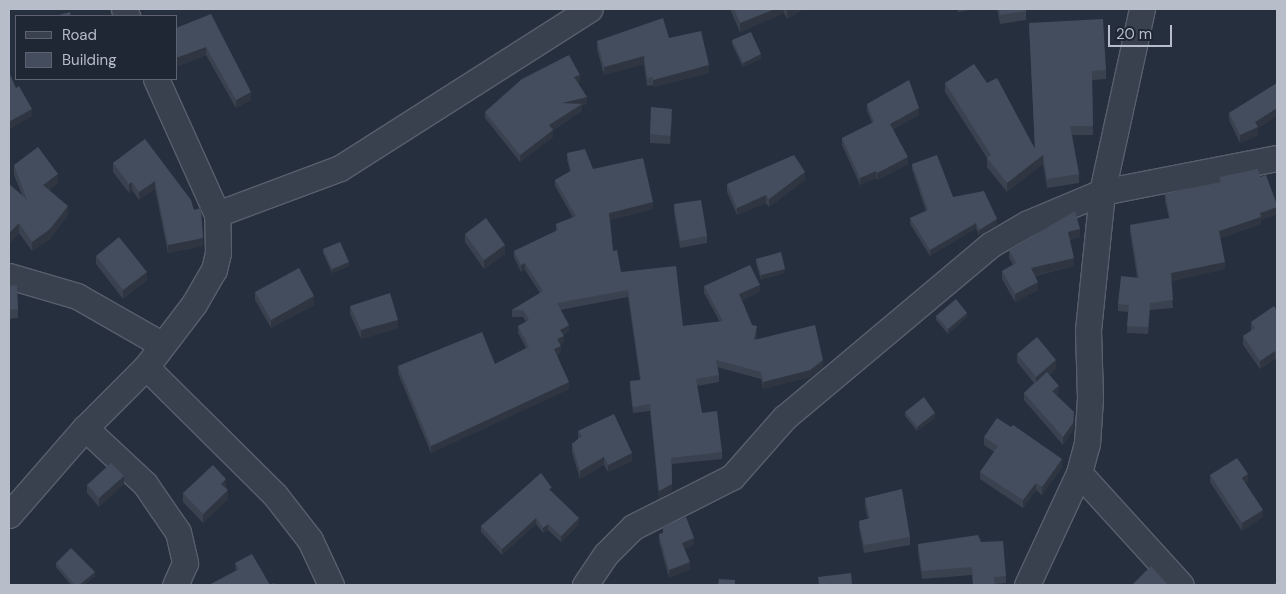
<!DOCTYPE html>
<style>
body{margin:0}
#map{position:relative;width:1286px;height:594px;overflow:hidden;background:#262f3e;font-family:"DM Sans",sans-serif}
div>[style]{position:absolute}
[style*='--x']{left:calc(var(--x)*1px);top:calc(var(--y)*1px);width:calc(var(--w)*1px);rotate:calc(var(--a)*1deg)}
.roads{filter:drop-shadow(1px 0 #585f6c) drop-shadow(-1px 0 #585f6c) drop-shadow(0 1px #585f6c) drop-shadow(0 -1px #585f6c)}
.minor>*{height:25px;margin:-12.5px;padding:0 12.5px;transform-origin:12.5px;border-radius:12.5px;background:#3a414e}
.wall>*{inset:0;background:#3a4250}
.shaded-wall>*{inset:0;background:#2f3641}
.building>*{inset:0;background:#434d5d}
span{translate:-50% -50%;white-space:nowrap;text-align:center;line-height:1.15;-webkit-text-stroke:5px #1f2634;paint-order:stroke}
.frame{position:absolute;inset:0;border:10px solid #b7bdc9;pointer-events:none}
.legend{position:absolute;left:15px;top:15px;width:162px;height:65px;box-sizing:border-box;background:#1f2634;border:1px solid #5c6270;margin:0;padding:6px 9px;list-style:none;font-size:15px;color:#b7bdc9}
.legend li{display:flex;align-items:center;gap:10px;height:25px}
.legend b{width:25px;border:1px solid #5c6270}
.scale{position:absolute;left:1108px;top:25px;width:64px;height:22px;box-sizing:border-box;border:2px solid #b7bdc9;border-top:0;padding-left:6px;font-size:15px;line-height:18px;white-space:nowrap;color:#b7bdc9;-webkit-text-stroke:4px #1f2634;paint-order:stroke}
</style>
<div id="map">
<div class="roads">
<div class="minor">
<div style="--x:124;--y:9;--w:8;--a:67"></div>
<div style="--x:217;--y:214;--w:131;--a:-20.5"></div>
<div style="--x:340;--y:168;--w:296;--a:-32.5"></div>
<div style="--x:9;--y:276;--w:71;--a:16.4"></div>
<div style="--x:77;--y:296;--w:97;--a:29.7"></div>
<div style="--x:146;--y:367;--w:182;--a:44.8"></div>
<div style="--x:275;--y:495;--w:57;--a:52.1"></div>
<div style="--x:310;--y:540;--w:50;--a:65"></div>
<div style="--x:85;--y:428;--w:82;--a:43"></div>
<div style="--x:145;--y:484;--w:58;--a:55.5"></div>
<div style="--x:178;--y:532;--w:32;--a:77"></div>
<div style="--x:185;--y:563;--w:24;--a:114"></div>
<div style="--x:1079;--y:473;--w:151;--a:47.7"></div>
<div style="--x:9;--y:515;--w:116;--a:-48.9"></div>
<div style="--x:85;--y:428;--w:86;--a:-45"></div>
<div style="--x:146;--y:367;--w:79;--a:-52.7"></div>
<div style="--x:194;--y:304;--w:39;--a:-60"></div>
<div style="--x:214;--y:270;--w:17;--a:-77"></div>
<div style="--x:218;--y:253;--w:39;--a:-91"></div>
<div style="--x:217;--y:214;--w:148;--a:-114.3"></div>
<div style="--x:585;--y:585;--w:37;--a:-56"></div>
<div style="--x:606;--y:554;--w:38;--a:-45"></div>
<div style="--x:633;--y:527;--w:111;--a:-26.8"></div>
<div style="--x:732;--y:477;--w:79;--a:-48.6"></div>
<div style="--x:784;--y:418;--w:269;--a:-40"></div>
<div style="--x:990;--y:245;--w:44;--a:-30.1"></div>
<div style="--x:1028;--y:223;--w:80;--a:-22.7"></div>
<div style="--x:1102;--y:192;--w:178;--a:-11"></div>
<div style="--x:1027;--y:585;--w:123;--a:-65.1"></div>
<div style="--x:1079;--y:473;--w:30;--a:-75"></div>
<div style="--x:1087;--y:444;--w:46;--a:-86.3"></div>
<div style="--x:1090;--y:398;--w:68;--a:-91.7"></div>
<div style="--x:1088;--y:330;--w:139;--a:-84.2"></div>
<div style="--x:1102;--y:192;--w:187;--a:-77.7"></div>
</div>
</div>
<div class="wall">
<div style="clip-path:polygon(730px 9px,802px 9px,802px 10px,787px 19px,784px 13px,740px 32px)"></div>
<div style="clip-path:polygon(957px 9px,974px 9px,958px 12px)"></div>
<div style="clip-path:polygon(997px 9px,1026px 9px,1026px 20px,1000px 24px)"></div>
<div style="clip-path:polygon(211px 14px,251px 100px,236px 108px,206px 55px,176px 67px)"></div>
<div style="clip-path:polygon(1029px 23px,1106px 70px,1106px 79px,1092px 80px,1093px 135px,1072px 135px,1079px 174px,1079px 183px,1047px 188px,1043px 164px,1007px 192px,987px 167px,987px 158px,945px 92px,945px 83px,987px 83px,1035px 148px)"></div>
<div style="clip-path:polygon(669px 38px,709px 73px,653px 87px,653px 85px,647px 86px,644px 64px,604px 75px,597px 49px,597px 41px)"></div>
<div style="clip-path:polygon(732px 40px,761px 59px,743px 67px,732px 44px)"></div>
<div style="clip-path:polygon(522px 79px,580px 82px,578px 82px,587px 104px,582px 105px,582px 111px,553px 130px,553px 137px,520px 162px,485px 118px,485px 112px)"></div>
<div style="clip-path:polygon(1277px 83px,1277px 116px,1258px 128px,1258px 135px,1240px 143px,1229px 120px,1229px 113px)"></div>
<div style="clip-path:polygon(867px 104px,919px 115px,893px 129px,908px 164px,877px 180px,876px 178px,860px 185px,842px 145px,842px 138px,872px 123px,867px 110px)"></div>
<div style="clip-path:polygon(672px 117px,670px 144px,650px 143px,650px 134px)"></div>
<div style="clip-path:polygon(145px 139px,203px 246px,168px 253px,155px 189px,139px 200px,132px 190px,129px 193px,113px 172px,113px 163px)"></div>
<div style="clip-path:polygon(567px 153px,593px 169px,653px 209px,610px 220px,613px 251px,621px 272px,683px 326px,720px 322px,704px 293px,704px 286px,760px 292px,742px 300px,752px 325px,757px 333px,756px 339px,823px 367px,810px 377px,763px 389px,761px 379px,717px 367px,719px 375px,719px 382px,697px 386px,702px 413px,722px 452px,722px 459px,672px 464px,672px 491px,659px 498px,650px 411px,633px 413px,630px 388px,630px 381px,640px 380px,628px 297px,560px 310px,569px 331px,563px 335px,564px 342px,560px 344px,561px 352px,557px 355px,569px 389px,431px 453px,398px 373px,398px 366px,495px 364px,526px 348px,518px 333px,518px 326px,526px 322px,523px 317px,512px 317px,512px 310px,540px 293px,525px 270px,521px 272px,514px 257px,514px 251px,556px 231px,556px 224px,573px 218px,555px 186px,555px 180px,570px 171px,567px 160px)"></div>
<div style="clip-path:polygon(912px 164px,953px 197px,997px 224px,979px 235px,976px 228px,930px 256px,910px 224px,910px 218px,926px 211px,912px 169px)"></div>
<div style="clip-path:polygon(14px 165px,58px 183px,49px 190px,68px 215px,50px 239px,32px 251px,19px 233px,9px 243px,9px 184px,22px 195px,14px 175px)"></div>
<div style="clip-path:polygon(1219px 177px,1260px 177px,1277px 205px,1277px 214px,1261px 220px,1261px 224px,1220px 238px,1225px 269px,1171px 281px,1173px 308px,1150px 310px,1148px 334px,1127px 333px,1128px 312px,1118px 311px,1118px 304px,1137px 277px,1130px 232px,1130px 225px,1169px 218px,1165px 201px,1165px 194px,1219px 182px)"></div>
<div style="clip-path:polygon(805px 180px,769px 207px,766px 203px,737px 215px,727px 192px,727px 184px)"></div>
<div style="clip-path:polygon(674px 204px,707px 236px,707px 243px,680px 248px,674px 212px)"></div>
<div style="clip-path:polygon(465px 234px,505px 254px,484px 269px,465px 242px)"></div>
<div style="clip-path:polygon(1080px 237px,1070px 240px,1074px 266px,1035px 276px,1038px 290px,1015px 302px,1002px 279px,1002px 271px,1013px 265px,1009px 258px,1009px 250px)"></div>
<div style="clip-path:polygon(323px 249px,349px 266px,332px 273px,323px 253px)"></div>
<div style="clip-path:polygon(96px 256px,147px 280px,123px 299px,96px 264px)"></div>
<div style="clip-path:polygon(756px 259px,785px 273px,761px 280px,756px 263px)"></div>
<div style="clip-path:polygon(9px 286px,18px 309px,18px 318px,9px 319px)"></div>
<div style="clip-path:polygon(255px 292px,314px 305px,271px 328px,255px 300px)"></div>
<div style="clip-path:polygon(350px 306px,398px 328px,361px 339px,350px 314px)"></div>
<div style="clip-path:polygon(1277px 311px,1277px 363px,1275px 359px,1260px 369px,1243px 345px,1243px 336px,1251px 331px,1251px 322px)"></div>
<div style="clip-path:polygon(936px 316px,967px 317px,948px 334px,936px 320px)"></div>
<div style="clip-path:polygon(1017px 354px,1056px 368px,1049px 375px,1059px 393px,1056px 395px,1074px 419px,1073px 430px,1063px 445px,1024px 400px,1024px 393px,1034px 383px,1017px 362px)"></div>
<div style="clip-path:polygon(905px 412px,935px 418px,917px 431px,905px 416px)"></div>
<div style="clip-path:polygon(578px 431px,632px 461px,608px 472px,604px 465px,580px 479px,572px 452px,572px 444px,578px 439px)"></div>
<div style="clip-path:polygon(984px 437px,1062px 467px,1042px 495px,1036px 490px,1023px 508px,980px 479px,980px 472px,994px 452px,984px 445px)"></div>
<div style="clip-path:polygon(1210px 475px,1248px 481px,1245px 483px,1263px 517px,1242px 531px,1210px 482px)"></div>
<div style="clip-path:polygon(124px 484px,99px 507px,87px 493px,87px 485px)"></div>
<div style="clip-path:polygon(226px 487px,228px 499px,203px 523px,183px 502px,183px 493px)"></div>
<div style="clip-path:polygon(552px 492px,579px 524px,561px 542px,548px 530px,543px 533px,536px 524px,502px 555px,481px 532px,481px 526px)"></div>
<div style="clip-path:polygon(865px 498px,910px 537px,910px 545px,864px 553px,859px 528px,859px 521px,868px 519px,865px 506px)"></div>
<div style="clip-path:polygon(663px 527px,694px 545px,684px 549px,690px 569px,669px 578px,659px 541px,659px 534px,663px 533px)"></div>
<div style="clip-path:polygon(981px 542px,1006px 576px,1006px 583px,995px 584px,995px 585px,973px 585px,972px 575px,922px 579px,918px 552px,918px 544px)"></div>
<div style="clip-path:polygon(56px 563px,95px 576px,84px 585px,71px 585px,56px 567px)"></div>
<div style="clip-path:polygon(235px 563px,270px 585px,209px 585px,236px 571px)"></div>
</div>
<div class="shaded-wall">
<div style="clip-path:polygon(775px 9px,784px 9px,784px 13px,740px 32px,740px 23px)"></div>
<div style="clip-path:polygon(790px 9px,802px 9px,802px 10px,787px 19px,787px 10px)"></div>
<div style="clip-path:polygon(206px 47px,206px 55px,176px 67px,176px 58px)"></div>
<div style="clip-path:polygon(761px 54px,761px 59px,743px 67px,743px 63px)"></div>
<div style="clip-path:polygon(644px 56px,644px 64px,604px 75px,604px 67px)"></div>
<div style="clip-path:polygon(709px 65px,709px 73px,653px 87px,653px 80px)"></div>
<div style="clip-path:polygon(580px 75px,580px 82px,574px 83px,574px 77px)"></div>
<div style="clip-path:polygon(251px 92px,251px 100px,236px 108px,236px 100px)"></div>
<div style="clip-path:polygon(587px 97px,587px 104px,582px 105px,582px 111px,549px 132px,549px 125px,562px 103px)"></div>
<div style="clip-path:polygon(919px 108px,919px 115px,890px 130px,890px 124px)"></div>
<div style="clip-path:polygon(1277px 108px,1277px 116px,1258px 128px,1258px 135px,1240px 143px,1240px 135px,1255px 122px)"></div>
<div style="clip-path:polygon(32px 109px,32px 116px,9px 130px,9px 122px)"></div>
<div style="clip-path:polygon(553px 130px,553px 137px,520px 162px,520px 155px)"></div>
<div style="clip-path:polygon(1043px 155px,1043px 164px,1007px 192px,1007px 183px)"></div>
<div style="clip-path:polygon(908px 157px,908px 164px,877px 180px,877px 173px)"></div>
<div style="clip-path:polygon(876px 171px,876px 178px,860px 185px,860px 178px)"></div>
<div style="clip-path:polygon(805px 172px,805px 180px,769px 207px,769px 199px)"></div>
<div style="clip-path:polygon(58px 174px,58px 183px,43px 194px,43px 185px)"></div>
<div style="clip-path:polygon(155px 181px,155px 189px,139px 200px,139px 192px)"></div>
<div style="clip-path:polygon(132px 182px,132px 190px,129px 193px,129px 184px)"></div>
<div style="clip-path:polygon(766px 195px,766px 203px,737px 215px,737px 208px)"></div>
<div style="clip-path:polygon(653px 202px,653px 209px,609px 220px,609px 213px)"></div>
<div style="clip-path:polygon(68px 206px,68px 215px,50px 239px,32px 251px,32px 242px)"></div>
<div style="clip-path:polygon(1277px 207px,1277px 214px,1261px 220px,1261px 224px,1219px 238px,1219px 231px,1260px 213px)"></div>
<div style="clip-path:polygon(997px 219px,997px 224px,979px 235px,979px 230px)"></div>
<div style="clip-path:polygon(19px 223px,19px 233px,9px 243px,9px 233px)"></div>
<div style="clip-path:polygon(976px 223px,976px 228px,930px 256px,930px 250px)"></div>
<div style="clip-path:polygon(1080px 229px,1080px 237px,1068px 240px,1068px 232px)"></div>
<div style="clip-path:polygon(203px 238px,203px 246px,168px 253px,168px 245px)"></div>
<div style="clip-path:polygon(505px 245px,505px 254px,484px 269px,484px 260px)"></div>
<div style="clip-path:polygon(1074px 258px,1074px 266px,1031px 276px,1031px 268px)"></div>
<div style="clip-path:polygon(349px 262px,349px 266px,332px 273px,332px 269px)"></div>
<div style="clip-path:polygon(1225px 262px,1225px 269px,1171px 281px,1171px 273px)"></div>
<div style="clip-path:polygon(525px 263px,525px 270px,521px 272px,521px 265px)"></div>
<div style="clip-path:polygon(785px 269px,785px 273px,761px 280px,761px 275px)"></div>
<div style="clip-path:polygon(147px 272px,147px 280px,123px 299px,123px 290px)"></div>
<div style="clip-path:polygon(1038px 282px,1038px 290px,1015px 302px,1015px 294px)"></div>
<div style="clip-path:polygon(760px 285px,760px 292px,739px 301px,739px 294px)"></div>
<div style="clip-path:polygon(314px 296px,314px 305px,271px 328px,271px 320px)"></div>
<div style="clip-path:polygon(967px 313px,967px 317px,948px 334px,948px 329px)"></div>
<div style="clip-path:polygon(398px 320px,398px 328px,361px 339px,361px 330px)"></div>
<div style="clip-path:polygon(569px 325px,569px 331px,560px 336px,560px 330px)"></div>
<div style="clip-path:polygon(757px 326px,757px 333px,754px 346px,754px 340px)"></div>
<div style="clip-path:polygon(564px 336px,564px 342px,557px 346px,557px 339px)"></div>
<div style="clip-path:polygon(561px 346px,561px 352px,554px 356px,554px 349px)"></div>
<div style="clip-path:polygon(1275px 351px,1275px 359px,1260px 369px,1260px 361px)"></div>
<div style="clip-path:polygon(823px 360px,823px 367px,810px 377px,763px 389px,763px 382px)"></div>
<div style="clip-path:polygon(1056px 360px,1056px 368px,1036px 385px,1036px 377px)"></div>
<div style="clip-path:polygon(569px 382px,569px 389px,431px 453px,431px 446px)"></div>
<div style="clip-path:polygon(1059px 386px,1059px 393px,1052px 399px,1052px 391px)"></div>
<div style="clip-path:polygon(1074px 412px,1073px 430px,1063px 445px,1063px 437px)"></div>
<div style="clip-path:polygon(935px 413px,935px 418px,917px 431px,917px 427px)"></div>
<div style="clip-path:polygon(632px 453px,632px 461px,608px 472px,608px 465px)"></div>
<div style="clip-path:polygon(604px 457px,604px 465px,580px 479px,580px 471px)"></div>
<div style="clip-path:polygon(1062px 459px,1062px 467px,1042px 495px,1042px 487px)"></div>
<div style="clip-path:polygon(1248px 474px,1248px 481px,1242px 485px,1242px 478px)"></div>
<div style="clip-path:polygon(124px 476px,124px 484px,99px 507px,99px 498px)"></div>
<div style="clip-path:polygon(226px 479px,226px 487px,221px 492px,221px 484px)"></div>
<div style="clip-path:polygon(1036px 483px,1036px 490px,1023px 508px,1023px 500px)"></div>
<div style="clip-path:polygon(672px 484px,672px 491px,659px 498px,659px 491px)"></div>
<div style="clip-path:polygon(228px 490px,228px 499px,203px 523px,203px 514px)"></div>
<div style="clip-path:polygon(1263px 510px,1263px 517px,1242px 531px,1242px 523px)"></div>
<div style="clip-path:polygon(536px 518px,536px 524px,502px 555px,502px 549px)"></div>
<div style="clip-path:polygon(579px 518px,579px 524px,561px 542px,561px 536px)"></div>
<div style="clip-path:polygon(548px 524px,548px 530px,543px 533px,543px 528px)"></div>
<div style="clip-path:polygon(694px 538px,694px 545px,682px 550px,682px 543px)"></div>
<div style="clip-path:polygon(690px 562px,690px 569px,669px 578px,669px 570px)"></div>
<div style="clip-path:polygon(95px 572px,95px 576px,84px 585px,79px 585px)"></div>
</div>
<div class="building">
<div style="clip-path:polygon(734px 9px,775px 9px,740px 23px)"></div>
<div style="clip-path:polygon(999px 9px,1026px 9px,1026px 11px,1000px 15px)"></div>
<div style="clip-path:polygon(70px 12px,71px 16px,55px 16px)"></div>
<div style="clip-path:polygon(211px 14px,251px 92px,236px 100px,206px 47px,176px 58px,176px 28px)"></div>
<div style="clip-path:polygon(663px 18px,669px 38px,701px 31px,709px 65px,653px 80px,653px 77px,647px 78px,644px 56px,604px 67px,597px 41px)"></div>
<div style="clip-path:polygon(1103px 19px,1106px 70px,1092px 71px,1093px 126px,1070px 126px,1079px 174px,1047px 179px,1043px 155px,1007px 183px,987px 158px,991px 155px,945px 83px,974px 64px,987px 83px,997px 78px,1035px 149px,1029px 23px)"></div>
<div style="clip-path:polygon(751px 32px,761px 54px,743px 63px,732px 40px)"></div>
<div style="clip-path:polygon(569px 55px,580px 75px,574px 77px,587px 97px,562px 103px,582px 104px,549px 125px,553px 130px,520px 155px,485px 112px,522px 79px)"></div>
<div style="clip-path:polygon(9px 72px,16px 88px,19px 86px,32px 109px,9px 122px)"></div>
<div style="clip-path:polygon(909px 80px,919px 108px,890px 124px,908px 157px,877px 173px,876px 171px,860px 178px,842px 138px,874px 122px,867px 104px)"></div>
<div style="clip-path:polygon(1277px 83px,1277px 108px,1255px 122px,1258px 127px,1240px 135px,1229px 113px)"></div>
<div style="clip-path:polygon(651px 107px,672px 109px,670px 136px,650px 134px)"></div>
<div style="clip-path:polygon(145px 139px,191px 200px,194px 210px,201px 208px,203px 238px,168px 245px,155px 181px,139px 192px,132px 182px,129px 184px,113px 163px)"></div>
<div style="clip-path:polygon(38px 147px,58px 174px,43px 185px,68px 206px,50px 229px,32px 242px,19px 223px,9px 233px,9px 184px,27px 200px,14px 165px)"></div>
<div style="clip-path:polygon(585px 149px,593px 169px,643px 158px,653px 202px,609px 213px,613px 251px,617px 250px,621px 272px,676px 266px,683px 326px,723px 321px,704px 286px,750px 265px,760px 285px,739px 294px,752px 325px,757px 326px,754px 340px,815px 325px,823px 360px,810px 370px,763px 382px,761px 372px,716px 360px,719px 375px,696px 379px,702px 413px,717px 411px,722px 452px,671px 458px,672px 484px,659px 491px,650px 404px,633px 407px,630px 381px,641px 380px,628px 290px,557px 303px,569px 325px,560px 330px,564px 336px,557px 339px,561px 346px,554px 349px,569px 382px,431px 446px,398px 366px,482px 332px,495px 364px,529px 347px,518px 326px,529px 320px,523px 310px,512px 310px,543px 291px,525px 263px,521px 265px,514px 251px,558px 230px,556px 224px,576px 216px,555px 180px,571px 171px,567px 153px)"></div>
<div style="clip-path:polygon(794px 155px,805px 172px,769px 199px,766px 195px,737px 208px,727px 184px)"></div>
<div style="clip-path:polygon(937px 155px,953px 197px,984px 191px,997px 219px,979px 230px,976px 223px,930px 250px,910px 218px,928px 210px,912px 164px)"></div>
<div style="clip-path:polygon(1258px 169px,1260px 177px,1266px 175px,1277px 205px,1277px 207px,1260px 213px,1261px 217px,1219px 231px,1225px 262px,1171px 273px,1173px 300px,1150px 303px,1148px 327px,1127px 326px,1129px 305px,1118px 304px,1121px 276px,1139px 278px,1130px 225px,1170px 218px,1165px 194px,1221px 182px,1219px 177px)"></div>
<div style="clip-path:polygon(701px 200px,707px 236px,680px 241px,674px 204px)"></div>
<div style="clip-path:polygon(1075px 211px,1080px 229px,1068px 232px,1074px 258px,1031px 268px,1038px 282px,1015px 294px,1002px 271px,1016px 263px,1009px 250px)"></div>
<div style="clip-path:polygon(486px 218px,505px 245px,484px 260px,465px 234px)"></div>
<div style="clip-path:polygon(119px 237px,147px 272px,123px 290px,96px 256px)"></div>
<div style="clip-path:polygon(340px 242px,349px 262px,332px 269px,323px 249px)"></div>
<div style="clip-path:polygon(781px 252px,785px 269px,761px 275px,756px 259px)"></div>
<div style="clip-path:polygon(299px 268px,314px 296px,271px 320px,255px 292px)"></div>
<div style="clip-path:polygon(17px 285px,18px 309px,9px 310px,9px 286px)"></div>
<div style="clip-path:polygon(390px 293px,398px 320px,361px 330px,350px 306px)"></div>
<div style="clip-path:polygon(956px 299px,967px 313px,948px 329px,936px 316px)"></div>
<div style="clip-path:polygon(1274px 306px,1277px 311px,1277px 354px,1275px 351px,1260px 361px,1243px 336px,1255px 328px,1251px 322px)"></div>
<div style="clip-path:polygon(1037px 337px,1056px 360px,1036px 377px,1017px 354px)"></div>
<div style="clip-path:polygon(1047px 372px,1059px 386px,1052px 391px,1074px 412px,1073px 423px,1063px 437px,1024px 393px)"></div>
<div style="clip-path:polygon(924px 397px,935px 413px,917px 427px,905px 412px)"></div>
<div style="clip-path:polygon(614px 414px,632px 453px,608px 465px,604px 457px,580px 471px,572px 444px,582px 436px,578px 431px)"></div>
<div style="clip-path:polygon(997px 418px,1011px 427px,1013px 425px,1062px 459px,1042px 487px,1036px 483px,1023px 500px,980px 472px,998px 446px,984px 437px)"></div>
<div style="clip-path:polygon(1237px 458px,1248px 474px,1242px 478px,1263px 510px,1242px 523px,1210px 475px)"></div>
<div style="clip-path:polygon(111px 463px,124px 476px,99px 498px,87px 485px)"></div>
<div style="clip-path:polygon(213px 465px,226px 479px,221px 484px,228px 490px,203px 514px,183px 493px)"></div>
<div style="clip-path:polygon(541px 473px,552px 488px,549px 489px,579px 518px,561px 536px,548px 524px,543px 528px,536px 518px,502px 549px,481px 526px)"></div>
<div style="clip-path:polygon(902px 489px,910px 537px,864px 545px,859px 521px,870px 518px,865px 498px)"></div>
<div style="clip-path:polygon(686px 517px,694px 538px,682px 543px,690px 562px,669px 570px,659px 534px,663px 533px,663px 527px)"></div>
<div style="clip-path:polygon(978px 535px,981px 542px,1003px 541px,1006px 576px,994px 577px,995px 585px,973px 585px,972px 567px,922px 571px,918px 544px)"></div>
<div style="clip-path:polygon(71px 548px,95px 572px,79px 585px,75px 585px,56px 563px)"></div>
<div style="clip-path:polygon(252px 554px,270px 585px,274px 583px,275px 585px,209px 585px,239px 569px,235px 563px)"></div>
<div style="clip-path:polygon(1151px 566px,1168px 585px,1132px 585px)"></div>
<div style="clip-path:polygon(851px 573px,852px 585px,819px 585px,818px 577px)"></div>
<div style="clip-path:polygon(719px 579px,735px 580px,735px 585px,718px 585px)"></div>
<div style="clip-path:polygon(1277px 583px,1277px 585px,1270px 585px)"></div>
</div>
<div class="frame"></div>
<ul class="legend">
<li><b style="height:6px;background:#3a414e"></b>Road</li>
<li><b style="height:14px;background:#434d5d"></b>Building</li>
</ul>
<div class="scale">20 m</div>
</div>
